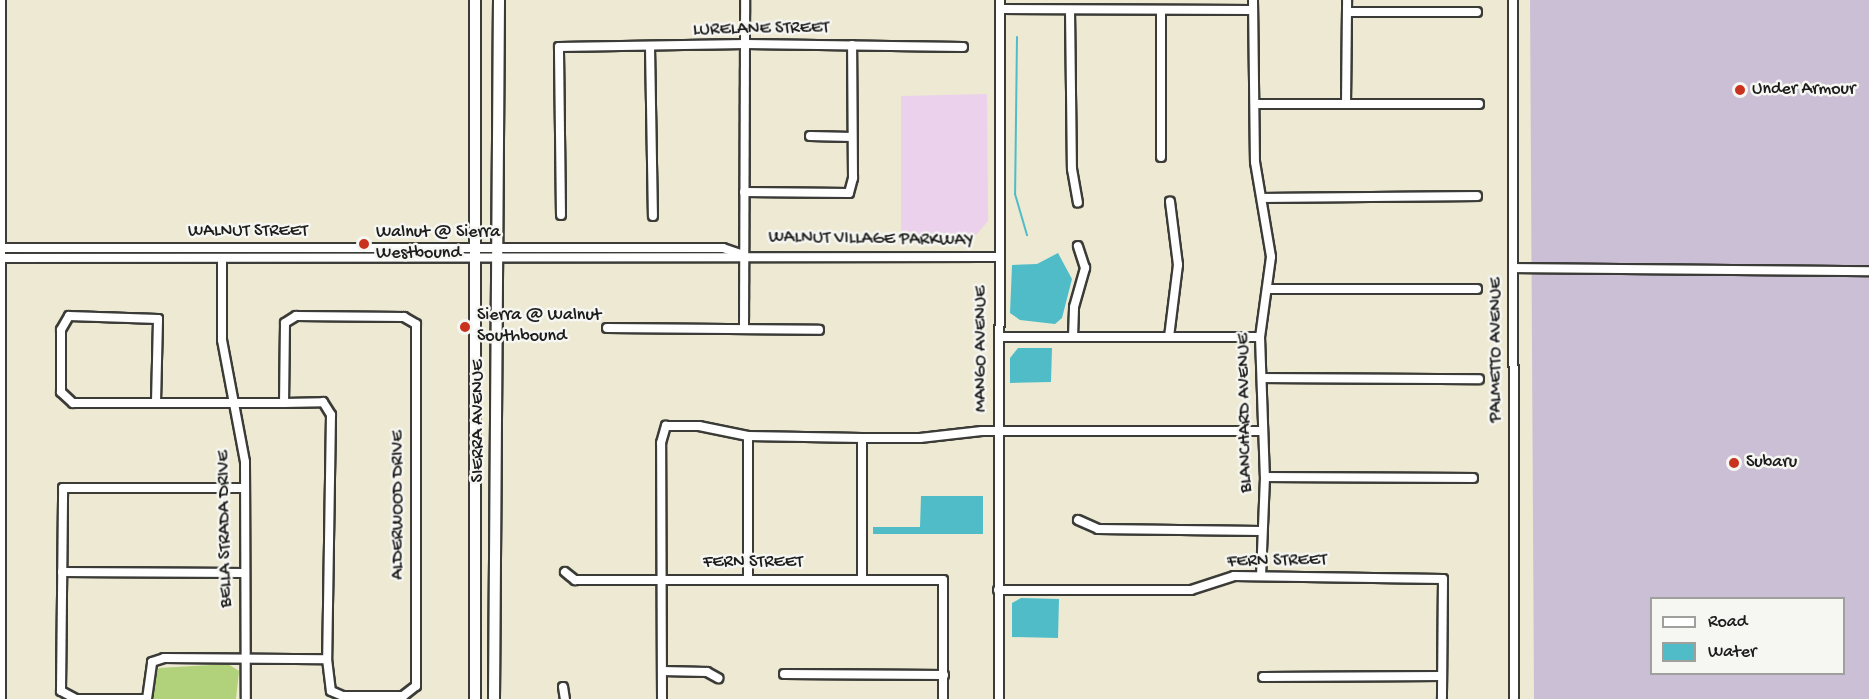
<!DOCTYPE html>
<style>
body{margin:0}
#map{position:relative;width:1869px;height:699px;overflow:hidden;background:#ede9d3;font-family:"Gochi Hand",sans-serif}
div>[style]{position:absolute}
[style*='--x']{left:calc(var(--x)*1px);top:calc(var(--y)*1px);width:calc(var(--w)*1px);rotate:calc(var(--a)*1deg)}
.built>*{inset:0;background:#ebd1eb}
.industrial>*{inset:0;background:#cbbfd5}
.green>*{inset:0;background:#b1d27a}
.water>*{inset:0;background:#4fbcc8}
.stream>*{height:2px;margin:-1px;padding:0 1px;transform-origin:1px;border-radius:1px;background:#4fbcc8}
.roads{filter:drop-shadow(2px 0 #3b3b37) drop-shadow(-2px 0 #3b3b37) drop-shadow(0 2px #3b3b37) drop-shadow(0 -2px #3b3b37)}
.minor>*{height:8px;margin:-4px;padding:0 4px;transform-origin:4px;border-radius:4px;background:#fff}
.major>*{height:10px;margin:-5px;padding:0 5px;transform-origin:5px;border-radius:5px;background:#fff}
.dots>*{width:16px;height:16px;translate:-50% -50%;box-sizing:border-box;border:3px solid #f6f6f2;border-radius:50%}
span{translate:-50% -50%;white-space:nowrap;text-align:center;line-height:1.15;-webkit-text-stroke:5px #f6f6f2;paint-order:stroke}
.street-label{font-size:18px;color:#1c1c1c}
.poi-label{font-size:18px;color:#1c1c1c}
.left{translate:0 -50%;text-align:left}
.legend{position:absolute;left:1650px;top:597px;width:195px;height:78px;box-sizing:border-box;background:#f6f6f2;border:2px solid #9f9f9c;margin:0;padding:8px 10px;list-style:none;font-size:18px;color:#1c1c1c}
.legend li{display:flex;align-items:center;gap:12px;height:30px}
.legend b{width:30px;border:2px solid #9f9f9c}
</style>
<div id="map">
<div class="built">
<div style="clip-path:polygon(987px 94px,988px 221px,975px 236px,967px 238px,901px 237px,901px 96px)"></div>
</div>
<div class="industrial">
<div style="clip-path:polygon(evenodd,1530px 0,1869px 0,1869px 699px,1534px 699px,1530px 0,1652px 598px,1844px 598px,1844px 674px,1652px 674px,1652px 598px)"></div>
</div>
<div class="green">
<div style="clip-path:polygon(228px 664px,239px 671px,236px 699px,154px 699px,154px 675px,159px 668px)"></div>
</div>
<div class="water">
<div style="clip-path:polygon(1058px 253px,1072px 279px,1062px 318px,1055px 324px,1020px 320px,1010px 313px,1012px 265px,1037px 264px)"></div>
<div style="clip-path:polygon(1018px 348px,1052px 348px,1051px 382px,1010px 383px,1010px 358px)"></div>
<div style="clip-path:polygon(921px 496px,983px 496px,983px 534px,873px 534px,873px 527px,920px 527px)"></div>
<div style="clip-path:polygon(1021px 598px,1059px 599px,1058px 638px,1012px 637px,1012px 603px)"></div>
</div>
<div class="stream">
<div style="--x:1017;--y:37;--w:157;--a:90.7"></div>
<div style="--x:1015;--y:194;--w:43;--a:73.7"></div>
</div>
<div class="roads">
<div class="minor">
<div style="--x:1;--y:0;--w:699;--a:90"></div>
<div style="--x:1253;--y:0;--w:162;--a:89.3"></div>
<div style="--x:1255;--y:162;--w:96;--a:80.4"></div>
<div style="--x:1271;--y:257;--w:81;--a:97.8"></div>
<div style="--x:1260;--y:337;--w:140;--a:88"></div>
<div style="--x:1265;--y:477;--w:99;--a:92.3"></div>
<div style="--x:1513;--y:0;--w:699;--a:89.92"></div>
<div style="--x:1000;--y:9;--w:253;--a:0.2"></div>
<div style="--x:1070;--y:10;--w:159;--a:89.3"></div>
<div style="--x:1072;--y:169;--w:34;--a:80"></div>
<div style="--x:1161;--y:10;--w:147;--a:90"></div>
<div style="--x:1347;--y:12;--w:130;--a:0"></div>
<div style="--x:650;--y:47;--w:169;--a:89"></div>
<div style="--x:1255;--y:104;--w:224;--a:0"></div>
<div style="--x:1346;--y:104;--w:104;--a:-89.4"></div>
<div style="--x:810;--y:136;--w:42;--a:1.4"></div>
<div style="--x:744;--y:192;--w:105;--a:0.5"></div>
<div style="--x:849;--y:193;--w:16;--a:-75"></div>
<div style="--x:853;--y:178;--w:133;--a:-90.4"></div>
<div style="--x:1264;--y:198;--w:213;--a:-0.5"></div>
<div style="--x:561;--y:215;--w:168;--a:-90.7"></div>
<div style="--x:559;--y:47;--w:187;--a:-0.9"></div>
<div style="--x:746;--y:44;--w:217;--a:0.8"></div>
<div style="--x:0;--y:248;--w:723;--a:0"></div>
<div style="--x:723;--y:248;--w:21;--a:19"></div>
<div style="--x:0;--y:258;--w:998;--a:-0.06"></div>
<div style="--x:222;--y:260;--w:80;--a:90"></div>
<div style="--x:222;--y:340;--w:124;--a:79.3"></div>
<div style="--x:245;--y:462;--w:237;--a:89.8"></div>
<div style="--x:1513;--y:268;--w:356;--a:0.5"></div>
<div style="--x:1268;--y:289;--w:209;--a:0"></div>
<div style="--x:607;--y:328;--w:212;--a:0.5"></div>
<div style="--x:744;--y:329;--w:329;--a:-89.8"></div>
<div style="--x:999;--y:337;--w:261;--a:0"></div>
<div style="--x:1073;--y:337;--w:30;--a:-88"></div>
<div style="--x:1074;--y:307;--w:41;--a:-74.2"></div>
<div style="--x:1085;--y:268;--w:23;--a:-108"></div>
<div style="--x:1169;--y:337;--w:73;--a:-82.9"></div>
<div style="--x:1178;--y:265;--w:64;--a:-97.2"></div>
<div style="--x:1262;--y:378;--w:217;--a:0.3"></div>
<div style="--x:156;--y:402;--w:83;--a:-88.6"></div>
<div style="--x:158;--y:319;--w:89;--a:-178.1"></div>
<div style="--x:69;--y:316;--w:16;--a:120"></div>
<div style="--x:61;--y:330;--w:62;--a:90"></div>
<div style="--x:61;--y:392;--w:16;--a:43"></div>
<div style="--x:73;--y:403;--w:211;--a:0"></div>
<div style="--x:284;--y:403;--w:39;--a:-1"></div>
<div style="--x:323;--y:402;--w:15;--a:58"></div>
<div style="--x:331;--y:415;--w:244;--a:90.9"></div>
<div style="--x:327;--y:659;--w:32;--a:83"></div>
<div style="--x:331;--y:691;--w:13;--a:23"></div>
<div style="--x:343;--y:696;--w:60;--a:0"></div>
<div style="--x:403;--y:696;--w:16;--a:-38"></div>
<div style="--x:416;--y:686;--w:362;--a:-90"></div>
<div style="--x:416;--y:324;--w:14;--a:-150"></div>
<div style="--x:404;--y:317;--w:108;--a:-179.5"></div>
<div style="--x:296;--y:316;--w:13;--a:148"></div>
<div style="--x:285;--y:323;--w:80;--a:90.7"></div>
<div style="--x:1265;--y:477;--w:208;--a:0.3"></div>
<div style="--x:1078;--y:520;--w:22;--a:24"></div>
<div style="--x:1098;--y:529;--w:163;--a:0.7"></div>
<div style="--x:62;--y:572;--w:183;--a:0.3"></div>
<div style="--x:565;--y:572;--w:13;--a:39"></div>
<div style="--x:575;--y:580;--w:368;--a:0"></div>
<div style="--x:943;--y:580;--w:119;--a:90"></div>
<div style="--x:748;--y:580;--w:144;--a:-90"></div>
<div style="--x:862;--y:580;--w:142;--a:-90"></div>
<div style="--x:998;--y:590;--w:193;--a:0"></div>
<div style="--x:1191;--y:590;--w:45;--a:-18"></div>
<div style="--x:1234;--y:576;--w:209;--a:0.8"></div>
<div style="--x:1443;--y:579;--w:120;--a:90.5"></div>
<div style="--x:662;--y:671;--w:45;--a:1.3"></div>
<div style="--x:707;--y:672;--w:13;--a:29"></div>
<div style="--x:784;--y:674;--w:160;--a:0.4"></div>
<div style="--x:1263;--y:677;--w:179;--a:-0.3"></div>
<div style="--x:563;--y:687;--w:12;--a:81"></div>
<div style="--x:147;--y:699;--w:71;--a:180"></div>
<div style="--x:76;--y:699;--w:17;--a:-152"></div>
<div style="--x:61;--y:691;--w:203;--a:-89.4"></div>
<div style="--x:63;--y:488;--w:182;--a:0"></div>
<div style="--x:147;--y:699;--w:37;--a:-82"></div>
<div style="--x:152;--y:662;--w:13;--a:-18"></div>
<div style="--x:164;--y:658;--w:163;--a:0.4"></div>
<div style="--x:662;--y:699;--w:256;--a:-90.2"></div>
<div style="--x:661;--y:443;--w:18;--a:-74"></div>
<div style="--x:666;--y:426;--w:33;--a:0"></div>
<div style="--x:699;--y:426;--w:50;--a:11.5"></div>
<div style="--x:748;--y:436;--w:114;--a:1"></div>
<div style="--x:862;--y:438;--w:58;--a:0"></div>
<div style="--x:920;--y:438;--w:62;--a:-6.4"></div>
<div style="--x:982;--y:431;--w:279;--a:0"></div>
<div style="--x:999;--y:699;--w:699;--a:-89.92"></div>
</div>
<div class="major">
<div style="--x:475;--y:699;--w:699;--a:-90"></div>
<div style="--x:494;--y:699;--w:699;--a:-89.59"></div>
</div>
</div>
<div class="dots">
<div style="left:1740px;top:90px;background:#c8321e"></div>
<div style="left:364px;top:244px;background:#c8321e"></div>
<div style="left:465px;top:327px;background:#c8321e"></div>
<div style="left:1734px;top:463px;background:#c8321e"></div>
</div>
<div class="street-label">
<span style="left:761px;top:30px;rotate:-1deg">LURELANE STREET</span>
<span style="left:248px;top:232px">WALNUT STREET</span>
<span style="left:871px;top:240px;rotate:1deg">WALNUT VILLAGE PARKWAY</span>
<span style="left:982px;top:349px;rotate:-90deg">MANGO AVENUE</span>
<span style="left:1497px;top:350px;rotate:-90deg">PALMETTO AVENUE</span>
<span style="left:1246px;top:413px;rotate:-91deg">BLANCHARD AVENUE</span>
<span style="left:479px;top:421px;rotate:-90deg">SIERRA AVENUE</span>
<span style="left:399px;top:505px;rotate:-90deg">ALDERWOOD DRIVE</span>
<span style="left:226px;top:529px;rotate:-91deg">BELLA STRADA DRIVE</span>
<span style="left:1277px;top:562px;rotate:-1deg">FERN STREET</span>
<span style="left:753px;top:563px">FERN STREET</span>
</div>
<div class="poi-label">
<span class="left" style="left:1752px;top:90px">Under Armour</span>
<span class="left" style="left:376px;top:244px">Walnut @ Sierra<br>Westbound</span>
<span class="left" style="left:477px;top:327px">Sierra @ Walnut<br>Southbound</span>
<span class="left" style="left:1746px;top:463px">Subaru</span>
</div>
<ul class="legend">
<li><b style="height:8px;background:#fff"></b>Road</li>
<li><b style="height:16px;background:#4fbcc8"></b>Water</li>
</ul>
</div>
